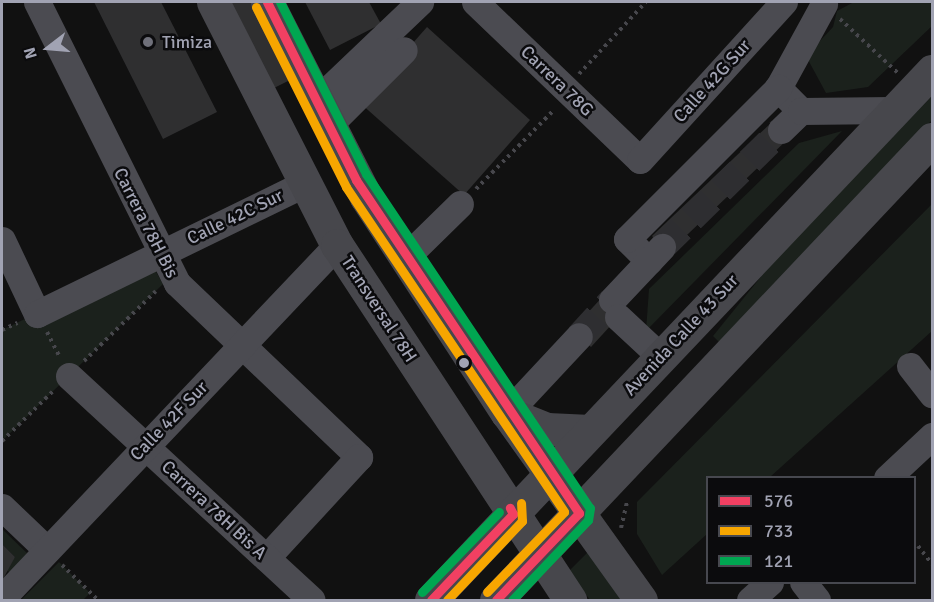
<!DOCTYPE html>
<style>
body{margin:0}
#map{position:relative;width:934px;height:602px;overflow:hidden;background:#111;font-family:Signika,sans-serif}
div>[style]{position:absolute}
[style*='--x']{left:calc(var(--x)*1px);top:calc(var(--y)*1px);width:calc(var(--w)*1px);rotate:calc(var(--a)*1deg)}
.green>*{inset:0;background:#1b211c}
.building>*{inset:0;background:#2f2f30}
.minor-tunnel>*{height:27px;margin-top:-13.5px;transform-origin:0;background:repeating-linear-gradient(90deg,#2e2e31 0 27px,transparent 0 41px)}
.path>*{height:4px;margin-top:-2px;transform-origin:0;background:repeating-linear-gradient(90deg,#47474c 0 3px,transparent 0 7.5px)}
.minor>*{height:27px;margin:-13.5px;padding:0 13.5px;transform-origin:13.5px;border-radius:13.5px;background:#4b4b51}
.major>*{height:33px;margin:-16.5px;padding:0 16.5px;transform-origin:16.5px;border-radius:16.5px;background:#47474c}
.bus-1>*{height:9px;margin:-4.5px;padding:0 4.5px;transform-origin:4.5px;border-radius:4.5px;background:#f24062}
.bus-2>*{height:9px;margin:-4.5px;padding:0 4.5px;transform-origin:4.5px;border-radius:4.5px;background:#f7a600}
.bus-3>*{height:9px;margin:-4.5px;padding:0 4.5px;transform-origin:4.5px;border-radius:4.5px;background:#00a651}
.dots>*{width:16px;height:16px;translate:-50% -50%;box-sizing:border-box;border:3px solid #0b0b0d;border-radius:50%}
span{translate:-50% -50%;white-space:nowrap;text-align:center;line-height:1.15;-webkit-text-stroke:5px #0b0b0d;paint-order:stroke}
.poi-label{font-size:18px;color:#a1a3b3}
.left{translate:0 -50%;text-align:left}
.street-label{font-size:18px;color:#a1a3b3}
.frame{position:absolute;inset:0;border:3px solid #a1a3b3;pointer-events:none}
.legend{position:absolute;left:706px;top:476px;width:210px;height:108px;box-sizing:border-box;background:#0b0b0d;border:2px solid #47484f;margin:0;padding:8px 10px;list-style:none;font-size:18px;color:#a1a3b3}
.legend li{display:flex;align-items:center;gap:12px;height:30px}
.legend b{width:30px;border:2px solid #47484f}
.north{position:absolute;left:18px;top:18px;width:60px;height:60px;-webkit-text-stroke:4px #0b0b0d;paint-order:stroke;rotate:254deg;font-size:16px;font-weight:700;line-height:24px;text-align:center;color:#a1a3b3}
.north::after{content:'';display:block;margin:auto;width:21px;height:27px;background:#a1a3b3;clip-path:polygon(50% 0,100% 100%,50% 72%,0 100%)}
</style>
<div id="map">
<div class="green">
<div style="clip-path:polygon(854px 2px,932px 2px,932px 26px,868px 87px,826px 93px,806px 56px,833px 27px,837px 11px)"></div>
<div style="clip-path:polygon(932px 96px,932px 120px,719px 342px,713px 336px,777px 257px)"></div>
<div style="clip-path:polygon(842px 131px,646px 331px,649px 289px,799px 143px)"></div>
<div style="clip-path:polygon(932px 204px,932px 331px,770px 477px,708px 478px,707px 534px,662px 575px,637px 534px,637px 502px)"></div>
<div style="clip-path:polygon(149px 259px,163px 284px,2px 441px,2px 330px)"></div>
<div style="clip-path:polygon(2px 529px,28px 554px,10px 573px,4px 567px,15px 557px,2px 544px)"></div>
<div style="clip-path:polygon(588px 552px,623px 600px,590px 600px,569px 571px)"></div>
<div style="clip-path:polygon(59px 562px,90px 593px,83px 600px,21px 600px)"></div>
</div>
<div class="building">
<div style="clip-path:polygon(94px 2px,161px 2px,217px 112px,163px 139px)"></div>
<div style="clip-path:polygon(221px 2px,259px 2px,296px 77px,266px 92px)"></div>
<div style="clip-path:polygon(305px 2px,369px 2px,381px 24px,330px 50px)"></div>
<div style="clip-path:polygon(427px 27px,530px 120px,464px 195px,360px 103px)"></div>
<div style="clip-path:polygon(773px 121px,789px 138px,668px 253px,652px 236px)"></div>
<div style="clip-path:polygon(605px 294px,624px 311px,591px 347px,572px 330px)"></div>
<div style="clip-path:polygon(2px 544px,15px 557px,2px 581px)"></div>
</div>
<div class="minor-tunnel">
<div style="--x:662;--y:247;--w:167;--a:-44.5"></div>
<div style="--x:579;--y:336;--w:49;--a:-47.5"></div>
</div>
<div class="path">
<div style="--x:840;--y:19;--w:79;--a:43"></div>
<div style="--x:579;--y:74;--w:98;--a:-47.1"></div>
<div style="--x:476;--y:189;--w:112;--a:-45.4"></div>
<div style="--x:2;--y:330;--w:17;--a:-25"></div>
<div style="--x:47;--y:332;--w:29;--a:63"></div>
<div style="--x:84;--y:361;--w:100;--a:-44.2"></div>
<div style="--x:2;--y:441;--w:71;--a:-44.4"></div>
<div style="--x:621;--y:528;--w:28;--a:-77"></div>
<div style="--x:918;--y:546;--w:23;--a:52"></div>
<div style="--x:62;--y:565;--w:50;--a:44.2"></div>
</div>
<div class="minor">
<div style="--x:37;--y:2;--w:314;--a:63.5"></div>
<div style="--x:177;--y:283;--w:252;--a:43.7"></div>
<div style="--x:359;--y:457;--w:137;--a:132.6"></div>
<div style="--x:475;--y:2;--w:228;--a:43.8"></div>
<div style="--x:640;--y:160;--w:214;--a:-47.7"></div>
<div style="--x:316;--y:101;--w:144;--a:-43.6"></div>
<div style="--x:801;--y:111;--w:33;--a:-135"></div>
<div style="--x:778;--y:88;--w:96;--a:-61.3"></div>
<div style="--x:328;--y:126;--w:107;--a:-45"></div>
<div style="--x:781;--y:130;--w:28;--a:-44"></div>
<div style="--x:801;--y:111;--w:91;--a:-0.6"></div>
<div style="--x:2;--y:240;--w:82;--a:64.7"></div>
<div style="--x:37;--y:314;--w:296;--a:-26"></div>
<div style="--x:405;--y:258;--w:77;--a:-44.5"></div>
<div style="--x:649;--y:261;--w:31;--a:-135"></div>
<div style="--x:627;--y:239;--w:214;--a:-45"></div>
<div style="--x:612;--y:300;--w:73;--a:-46.7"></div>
<div style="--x:618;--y:317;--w:57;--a:42.9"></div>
<div style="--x:910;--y:366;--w:36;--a:52"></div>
<div style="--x:69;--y:376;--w:330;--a:42.7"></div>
<div style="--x:507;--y:413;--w:105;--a:-46.9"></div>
<div style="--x:887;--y:478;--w:62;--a:-43"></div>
<div style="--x:2;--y:507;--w:62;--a:43.7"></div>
<div style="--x:803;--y:582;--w:23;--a:52"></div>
<div style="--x:2;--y:598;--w:487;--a:-46.5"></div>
<div style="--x:750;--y:600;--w:27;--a:-42"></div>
</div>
<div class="major">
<div style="--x:213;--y:2;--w:273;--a:63"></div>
<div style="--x:337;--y:245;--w:425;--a:56.7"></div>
<div style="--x:267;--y:2;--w:219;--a:63.1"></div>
<div style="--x:366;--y:197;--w:258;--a:56.9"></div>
<div style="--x:507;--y:413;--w:230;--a:54.4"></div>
<div style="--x:507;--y:413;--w:43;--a:21.8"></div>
<div style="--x:547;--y:429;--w:43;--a:2.7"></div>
<div style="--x:431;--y:600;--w:729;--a:-46.56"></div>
<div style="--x:496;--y:600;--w:635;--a:-46.6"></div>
</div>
<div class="bus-1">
<div style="--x:267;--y:2;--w:199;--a:63.4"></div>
<div style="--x:356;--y:180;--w:401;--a:56.2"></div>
<div style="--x:579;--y:513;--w:120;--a:133.7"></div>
<div style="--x:431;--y:600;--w:119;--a:-46.4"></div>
<div style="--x:513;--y:514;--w:7;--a:-117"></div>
</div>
<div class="bus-2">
<div style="--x:256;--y:7;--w:201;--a:63.4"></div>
<div style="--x:346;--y:187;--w:391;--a:56.1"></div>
<div style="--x:564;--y:512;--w:111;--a:133.9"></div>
<div style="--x:447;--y:600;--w:109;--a:-46.5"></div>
<div style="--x:522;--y:521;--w:18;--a:-93"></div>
</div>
<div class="bus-3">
<div style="--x:280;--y:2;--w:192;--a:63.4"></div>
<div style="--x:366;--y:174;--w:402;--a:56.2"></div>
<div style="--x:590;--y:508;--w:12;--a:99"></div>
<div style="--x:588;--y:520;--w:110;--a:133.5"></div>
<div style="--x:422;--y:592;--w:111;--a:-46.1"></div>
</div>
<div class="dots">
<div style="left:148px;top:42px;background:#6f707a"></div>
<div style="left:464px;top:363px;background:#a1a3b3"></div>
</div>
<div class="poi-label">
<span class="left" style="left:162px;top:42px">Timiza</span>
</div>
<div class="street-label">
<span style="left:557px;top:81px;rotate:44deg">Carrera 78G</span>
<span style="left:712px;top:81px;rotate:-48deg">Calle 42G Sur</span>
<span style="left:235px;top:217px;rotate:-26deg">Calle 42C Sur</span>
<span style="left:146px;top:223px;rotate:63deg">Carrera 78H Bis</span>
<span style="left:379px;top:309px;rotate:57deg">Transversal 78H</span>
<span style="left:681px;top:335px;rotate:-47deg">Avenida Calle 43 Sur</span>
<span style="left:169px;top:421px;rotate:-46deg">Calle 42F Sur</span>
<span style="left:214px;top:510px;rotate:43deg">Carrera 78H Bis A</span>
</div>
<div class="frame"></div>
<ul class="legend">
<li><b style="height:8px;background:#f24062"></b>576</li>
<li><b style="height:8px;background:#f7a600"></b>733</li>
<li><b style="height:8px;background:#00a651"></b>121</li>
</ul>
<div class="north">N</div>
</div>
